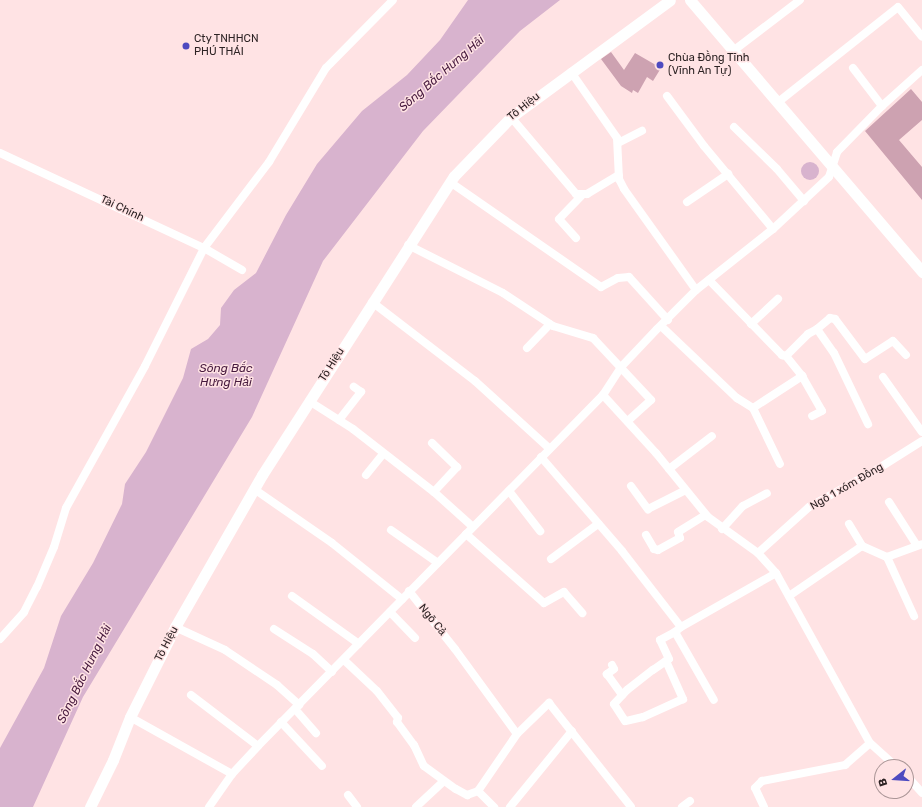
<!DOCTYPE html>
<meta charset="utf-8">
<style>
body{margin:0}
#map{position:relative;width:922px;height:807px;overflow:hidden;background:#ffe3e4;font-family:Rubik,sans-serif}
div>[style]{position:absolute}
[style*='--x']{left:calc(var(--x)*1px);top:calc(var(--y)*1px);width:calc(var(--w)*1px);rotate:calc(var(--a)*1deg)}
.water>*{inset:0;background:#d8b3ce}
.round{border-radius:50%}
.building>*{inset:0;background:#cda2b1}
.street>*{height:8px;margin:-4px;padding:0 4px;transform-origin:4px;border-radius:4px;background:#fff}
.secondary>*{height:11px;margin:-5.5px;padding:0 5.5px;transform-origin:5.5px;border-radius:5.5px;background:#fff}
.dots>*{width:11px;height:11px;translate:-50% -50%;box-sizing:border-box;border:2px solid #ffe3e4;border-radius:50%}
span{translate:-50% -50%;white-space:nowrap;text-align:center;line-height:1.15;-webkit-text-stroke:3px #ffe3e4;paint-order:stroke}
.poi-label{font-size:11px;color:#2d2324}
.left{translate:0 -50%;text-align:left}
.street-label{font-size:11px;color:#2d2324}
.water-label{font-size:12px;color:#471a3e;font-style:italic}
.north{position:absolute;left:874px;top:759px;width:40px;height:40px;box-sizing:border-box;background:#ffe3e4;border:1px solid #ab9697;border-radius:50%;rotate:253deg;font-size:11px;font-weight:700;line-height:16px;text-align:center;color:#2d2324}
.north::after{content:'';display:block;margin:auto;width:14px;height:18px;background:#4e4ac0;clip-path:polygon(50% 0,100% 100%,50% 72%,0 100%)}
</style>
<div id="map">
<div class="water">
<div style="clip-path:polygon(468px 0,560px 0,520px 31px,423px 131px,323px 261px,252px 417px,83px 697px,33px 807px,0 807px,0 748px,44px 668px,61px 616px,93px 563px,122px 504px,125px 484px,146px 452px,183px 378px,191px 349px,208px 339px,220px 325px,221px 308px,234px 290px,256px 273px,286px 215px,317px 164px,362px 111px,407px 75px,440px 40px)"></div>
<div class="round" style="left:801px;top:162px;width:18px;height:18px"></div>
</div>
<div class="building">
<div style="clip-path:polygon(611px 52px,624px 70px,635px 53px,661px 68px,653px 81px,647px 77px,638px 93px,633px 90px,632px 93px,621px 86px,601px 59px)"></div>
<div style="clip-path:polygon(911px 89px,922px 102px,922px 120px,899px 140px,922px 167px,922px 200px,865px 131px)"></div>
</div>
<div class="street">
<div style="--x:733;--y:51;--w:84;--a:-37.3"></div>
<div style="--x:853;--y:68;--w:48;--a:52.7"></div>
<div style="--x:571;--y:72;--w:80;--a:55.1"></div>
<div style="--x:617;--y:138;--w:41;--a:87.2"></div>
<div style="--x:619;--y:179;--w:11;--a:63"></div>
<div style="--x:624;--y:189;--w:124;--a:54.5"></div>
<div style="--x:667;--y:96;--w:62;--a:53.5"></div>
<div style="--x:704;--y:146;--w:108;--a:50.3"></div>
<div style="--x:777;--y:103;--w:154;--a:-38.4"></div>
<div style="--x:898;--y:7;--w:38;--a:51"></div>
<div style="--x:511;--y:117;--w:101;--a:49.8"></div>
<div style="--x:576;--y:194;--w:11;--a:0"></div>
<div style="--x:587;--y:194;--w:37;--a:-31"></div>
<div style="--x:734;--y:127;--w:60;--a:44.3"></div>
<div style="--x:777;--y:169;--w:42;--a:49.8"></div>
<div style="--x:618;--y:143;--w:27;--a:-27"></div>
<div style="--x:0;--y:153;--w:225;--a:25"></div>
<div style="--x:204;--y:248;--w:44;--a:30.1"></div>
<div style="--x:450;--y:182;--w:184;--a:34.8"></div>
<div style="--x:601;--y:287;--w:19;--a:-28"></div>
<div style="--x:618;--y:278;--w:11;--a:-5"></div>
<div style="--x:629;--y:277;--w:58;--a:47.8"></div>
<div style="--x:687;--y:202;--w:50;--a:-34.3"></div>
<div style="--x:576;--y:238;--w:25;--a:-132"></div>
<div style="--x:559;--y:219;--w:32;--a:-46"></div>
<div style="--x:408;--y:245;--w:106;--a:26.8"></div>
<div style="--x:503;--y:293;--w:60;--a:33.4"></div>
<div style="--x:553;--y:326;--w:42;--a:16.7"></div>
<div style="--x:593;--y:338;--w:85;--a:46.9"></div>
<div style="--x:651;--y:400;--w:31;--a:138"></div>
<div style="--x:709;--y:280;--w:105;--a:45.8"></div>
<div style="--x:782;--y:355;--w:4;--a:14"></div>
<div style="--x:786;--y:356;--w:31;--a:-45"></div>
<div style="--x:808;--y:334;--w:10;--a:-29"></div>
<div style="--x:817;--y:329;--w:29;--a:55"></div>
<div style="--x:834;--y:353;--w:79;--a:64.4"></div>
<div style="--x:372;--y:302;--w:130;--a:37.5"></div>
<div style="--x:475;--y:381;--w:100;--a:42.2"></div>
<div style="--x:751;--y:324;--w:37;--a:-43"></div>
<div style="--x:661;--y:326;--w:105;--a:43.5"></div>
<div style="--x:737;--y:398;--w:19;--a:32"></div>
<div style="--x:753;--y:408;--w:62;--a:64.3"></div>
<div style="--x:817;--y:329;--w:17;--a:-40"></div>
<div style="--x:830;--y:318;--w:5;--a:11"></div>
<div style="--x:835;--y:319;--w:50;--a:53.1"></div>
<div style="--x:865;--y:359;--w:33;--a:-33"></div>
<div style="--x:893;--y:341;--w:19;--a:47"></div>
<div style="--x:527;--y:348;--w:33;--a:-46"></div>
<div style="--x:786;--y:356;--w:26;--a:51"></div>
<div style="--x:802;--y:376;--w:40;--a:60.3"></div>
<div style="--x:822;--y:411;--w:11;--a:153"></div>
<div style="--x:883;--y:377;--w:67;--a:54.7"></div>
<div style="--x:603;--y:395;--w:79;--a:47.6"></div>
<div style="--x:656;--y:453;--w:82;--a:50.9"></div>
<div style="--x:708;--y:517;--w:62;--a:35.8"></div>
<div style="--x:758;--y:553;--w:27;--a:48"></div>
<div style="--x:776;--y:573;--w:194;--a:61.1"></div>
<div style="--x:870;--y:743;--w:36;--a:42"></div>
<div style="--x:309;--y:401;--w:52;--a:32.5"></div>
<div style="--x:353;--y:429;--w:103;--a:37.9"></div>
<div style="--x:434;--y:492;--w:52;--a:41.9"></div>
<div style="--x:753;--y:408;--w:59;--a:-33.1"></div>
<div style="--x:339;--y:420;--w:36;--a:-52"></div>
<div style="--x:361;--y:392;--w:9;--a:-144"></div>
<div style="--x:432;--y:443;--w:35;--a:44"></div>
<div style="--x:457;--y:467;--w:34;--a:133"></div>
<div style="--x:541;--y:457;--w:124;--a:49.2"></div>
<div style="--x:622;--y:551;--w:96;--a:52.2"></div>
<div style="--x:681;--y:627;--w:8;--a:140"></div>
<div style="--x:675;--y:632;--w:78;--a:60.2"></div>
<div style="--x:669;--y:469;--w:54;--a:-37.5"></div>
<div style="--x:366;--y:475;--w:27;--a:-51"></div>
<div style="--x:631;--y:486;--w:29;--a:54"></div>
<div style="--x:648;--y:509;--w:42;--a:-26.6"></div>
<div style="--x:254;--y:489;--w:95;--a:34.7"></div>
<div style="--x:332;--y:543;--w:90;--a:38.7"></div>
<div style="--x:509;--y:491;--w:51;--a:52.2"></div>
<div style="--x:889;--y:502;--w:50;--a:57.3"></div>
<div style="--x:849;--y:524;--w:26;--a:59"></div>
<div style="--x:722;--y:529;--w:31;--a:-48"></div>
<div style="--x:743;--y:506;--w:27;--a:-28"></div>
<div style="--x:391;--y:530;--w:57;--a:35.1"></div>
<div style="--x:466;--y:534;--w:104;--a:41.5"></div>
<div style="--x:544;--y:603;--w:23;--a:-29"></div>
<div style="--x:564;--y:592;--w:28;--a:49"></div>
<div style="--x:646;--y:535;--w:16;--a:60"></div>
<div style="--x:654;--y:549;--w:4;--a:14"></div>
<div style="--x:658;--y:550;--w:25;--a:-29"></div>
<div style="--x:680;--y:538;--w:6;--a:-108"></div>
<div style="--x:678;--y:532;--w:32;--a:-32"></div>
<div style="--x:758;--y:553;--w:69;--a:-42"></div>
<div style="--x:809;--y:507;--w:77;--a:-28.9"></div>
<div style="--x:876;--y:470;--w:54;--a:-32.2"></div>
<div style="--x:887;--y:557;--w:65;--a:65.4"></div>
<div style="--x:551;--y:559;--w:59;--a:-36.7"></div>
<div style="--x:409;--y:591;--w:74;--a:51.6"></div>
<div style="--x:455;--y:649;--w:105;--a:53.9"></div>
<div style="--x:292;--y:596;--w:82;--a:35.6"></div>
<div style="--x:789;--y:596;--w:88;--a:-34.4"></div>
<div style="--x:862;--y:546;--w:27;--a:24"></div>
<div style="--x:887;--y:557;--w:37;--a:-20"></div>
<div style="--x:390;--y:612;--w:36;--a:46"></div>
<div style="--x:175;--y:627;--w:55;--a:24.7"></div>
<div style="--x:225;--y:650;--w:63;--a:33.9"></div>
<div style="--x:277;--y:685;--w:30;--a:42"></div>
<div style="--x:681;--y:627;--w:109;--a:-29.6"></div>
<div style="--x:274;--y:629;--w:46;--a:32.7"></div>
<div style="--x:313;--y:654;--w:26;--a:43"></div>
<div style="--x:0;--y:639;--w:36;--a:-48"></div>
<div style="--x:24;--y:612;--w:28;--a:-63"></div>
<div style="--x:37;--y:587;--w:43;--a:-67"></div>
<div style="--x:54;--y:547;--w:41;--a:-72.9"></div>
<div style="--x:66;--y:508;--w:162;--a:-60.9"></div>
<div style="--x:145;--y:366;--w:132;--a:-63.4"></div>
<div style="--x:204;--y:248;--w:108;--a:-52.9"></div>
<div style="--x:269;--y:162;--w:110;--a:-58.8"></div>
<div style="--x:326;--y:68;--w:95;--a:-45.4"></div>
<div style="--x:344;--y:660;--w:45;--a:43.2"></div>
<div style="--x:377;--y:691;--w:34;--a:52"></div>
<div style="--x:398;--y:718;--w:4;--a:104"></div>
<div style="--x:397;--y:722;--w:29;--a:54"></div>
<div style="--x:414;--y:745;--w:23;--a:65"></div>
<div style="--x:424;--y:766;--w:39;--a:36"></div>
<div style="--x:456;--y:789;--w:13;--a:29"></div>
<div style="--x:467;--y:795;--w:12;--a:-20"></div>
<div style="--x:478;--y:791;--w:69;--a:-55.6"></div>
<div style="--x:517;--y:734;--w:45;--a:-44.1"></div>
<div style="--x:549;--y:703;--w:132;--a:51.7"></div>
<div style="--x:666;--y:661;--w:42;--a:65.9"></div>
<div style="--x:683;--y:699;--w:44;--a:155.8"></div>
<div style="--x:643;--y:717;--w:18;--a:167"></div>
<div style="--x:625;--y:721;--w:20;--a:-123"></div>
<div style="--x:614;--y:704;--w:19;--a:-47"></div>
<div style="--x:627;--y:690;--w:33;--a:-38"></div>
<div style="--x:653;--y:670;--w:19;--a:-35"></div>
<div style="--x:669;--y:659;--w:21;--a:-115"></div>
<div style="--x:660;--y:640;--w:17;--a:-28"></div>
<div style="--x:612;--y:665;--w:4;--a:63"></div>
<div style="--x:614;--y:669;--w:9;--a:144"></div>
<div style="--x:607;--y:674;--w:26;--a:54"></div>
<div style="--x:191;--y:695;--w:84;--a:37.3"></div>
<div style="--x:295;--y:709;--w:32;--a:49"></div>
<div style="--x:130;--y:717;--w:117;--a:29.2"></div>
<div style="--x:281;--y:722;--w:60;--a:47"></div>
<div style="--x:906;--y:775;--w:24;--a:48"></div>
<div style="--x:478;--y:791;--w:23;--a:45"></div>
<div style="--x:348;--y:795;--w:15;--a:53"></div>
<div style="--x:209;--y:807;--w:40;--a:-55.1"></div>
<div style="--x:232;--y:774;--w:38;--a:-47"></div>
<div style="--x:258;--y:746;--w:492;--a:-45.5"></div>
<div style="--x:603;--y:395;--w:35;--a:-57"></div>
<div style="--x:622;--y:366;--w:51;--a:-46.6"></div>
<div style="--x:657;--y:329;--w:55;--a:-45"></div>
<div style="--x:696;--y:290;--w:98;--a:-38.4"></div>
<div style="--x:773;--y:229;--w:76;--a:-42.9"></div>
<div style="--x:829;--y:177;--w:26;--a:-72"></div>
<div style="--x:837;--y:152;--w:64;--a:-45.6"></div>
<div style="--x:882;--y:106;--w:54;--a:-42"></div>
<div style="--x:416;--y:807;--w:37;--a:-43"></div>
<div style="--x:510;--y:807;--w:98;--a:-50.8"></div>
<div style="--x:682;--y:807;--w:10;--a:-37"></div>
<div style="--x:764;--y:807;--w:21;--a:-115"></div>
<div style="--x:755;--y:788;--w:10;--a:-45"></div>
<div style="--x:762;--y:781;--w:85;--a:-10.9"></div>
<div style="--x:845;--y:765;--w:33;--a:-41"></div>
</div>
<div class="secondary">
<div style="--x:690;--y:0;--w:358;--a:49.5"></div>
<div style="--x:90;--y:807;--w:52;--a:-63.9"></div>
<div style="--x:113;--y:760;--w:46;--a:-68.4"></div>
<div style="--x:130;--y:717;--w:101;--a:-63.4"></div>
<div style="--x:175;--y:627;--w:175;--a:-60.2"></div>
<div style="--x:262;--y:475;--w:355;--a:-57.3"></div>
<div style="--x:454;--y:176;--w:82;--a:-46"></div>
<div style="--x:511;--y:117;--w:197;--a:-36.3"></div>
</div>
<div class="dots">
<div style="left:186px;top:46px;background:#4e4ac0"></div>
<div style="left:660px;top:65px;background:#4e4ac0"></div>
</div>
<div class="poi-label">
<span class="left" style="left:194px;top:46px">Cty TNHHCN<br>PHÚ THÁI</span>
<span class="left" style="left:668px;top:65px">Chùa Đồng Tĩnh<br>(Vĩnh An Tự)</span>
</div>
<div class="street-label">
<span style="left:524px;top:107px;rotate:-39deg">Tô Hiệu</span>
<span style="left:122px;top:209px;rotate:25deg">Tài Chính</span>
<span style="left:332px;top:365px;rotate:-58deg">Tô Hiệu</span>
<span style="left:847px;top:487px;rotate:-30deg">Ngõ 1 xóm Đồng</span>
<span style="left:432px;top:620px;rotate:51deg">Ngõ Cả</span>
<span style="left:167px;top:644px;rotate:-63deg">Tô Hiệu</span>
</div>
<div class="water-label">
<span style="left:442px;top:74px;rotate:-41deg">Sông Bắc Hưng Hải</span>
<span style="left:226px;top:376px">Sông Bắc<br>Hưng Hải</span>
<span style="left:85px;top:674px;rotate:-64deg">Sông Bắc Hưng Hải</span>
</div>
<div class="north">B</div>
</div>
